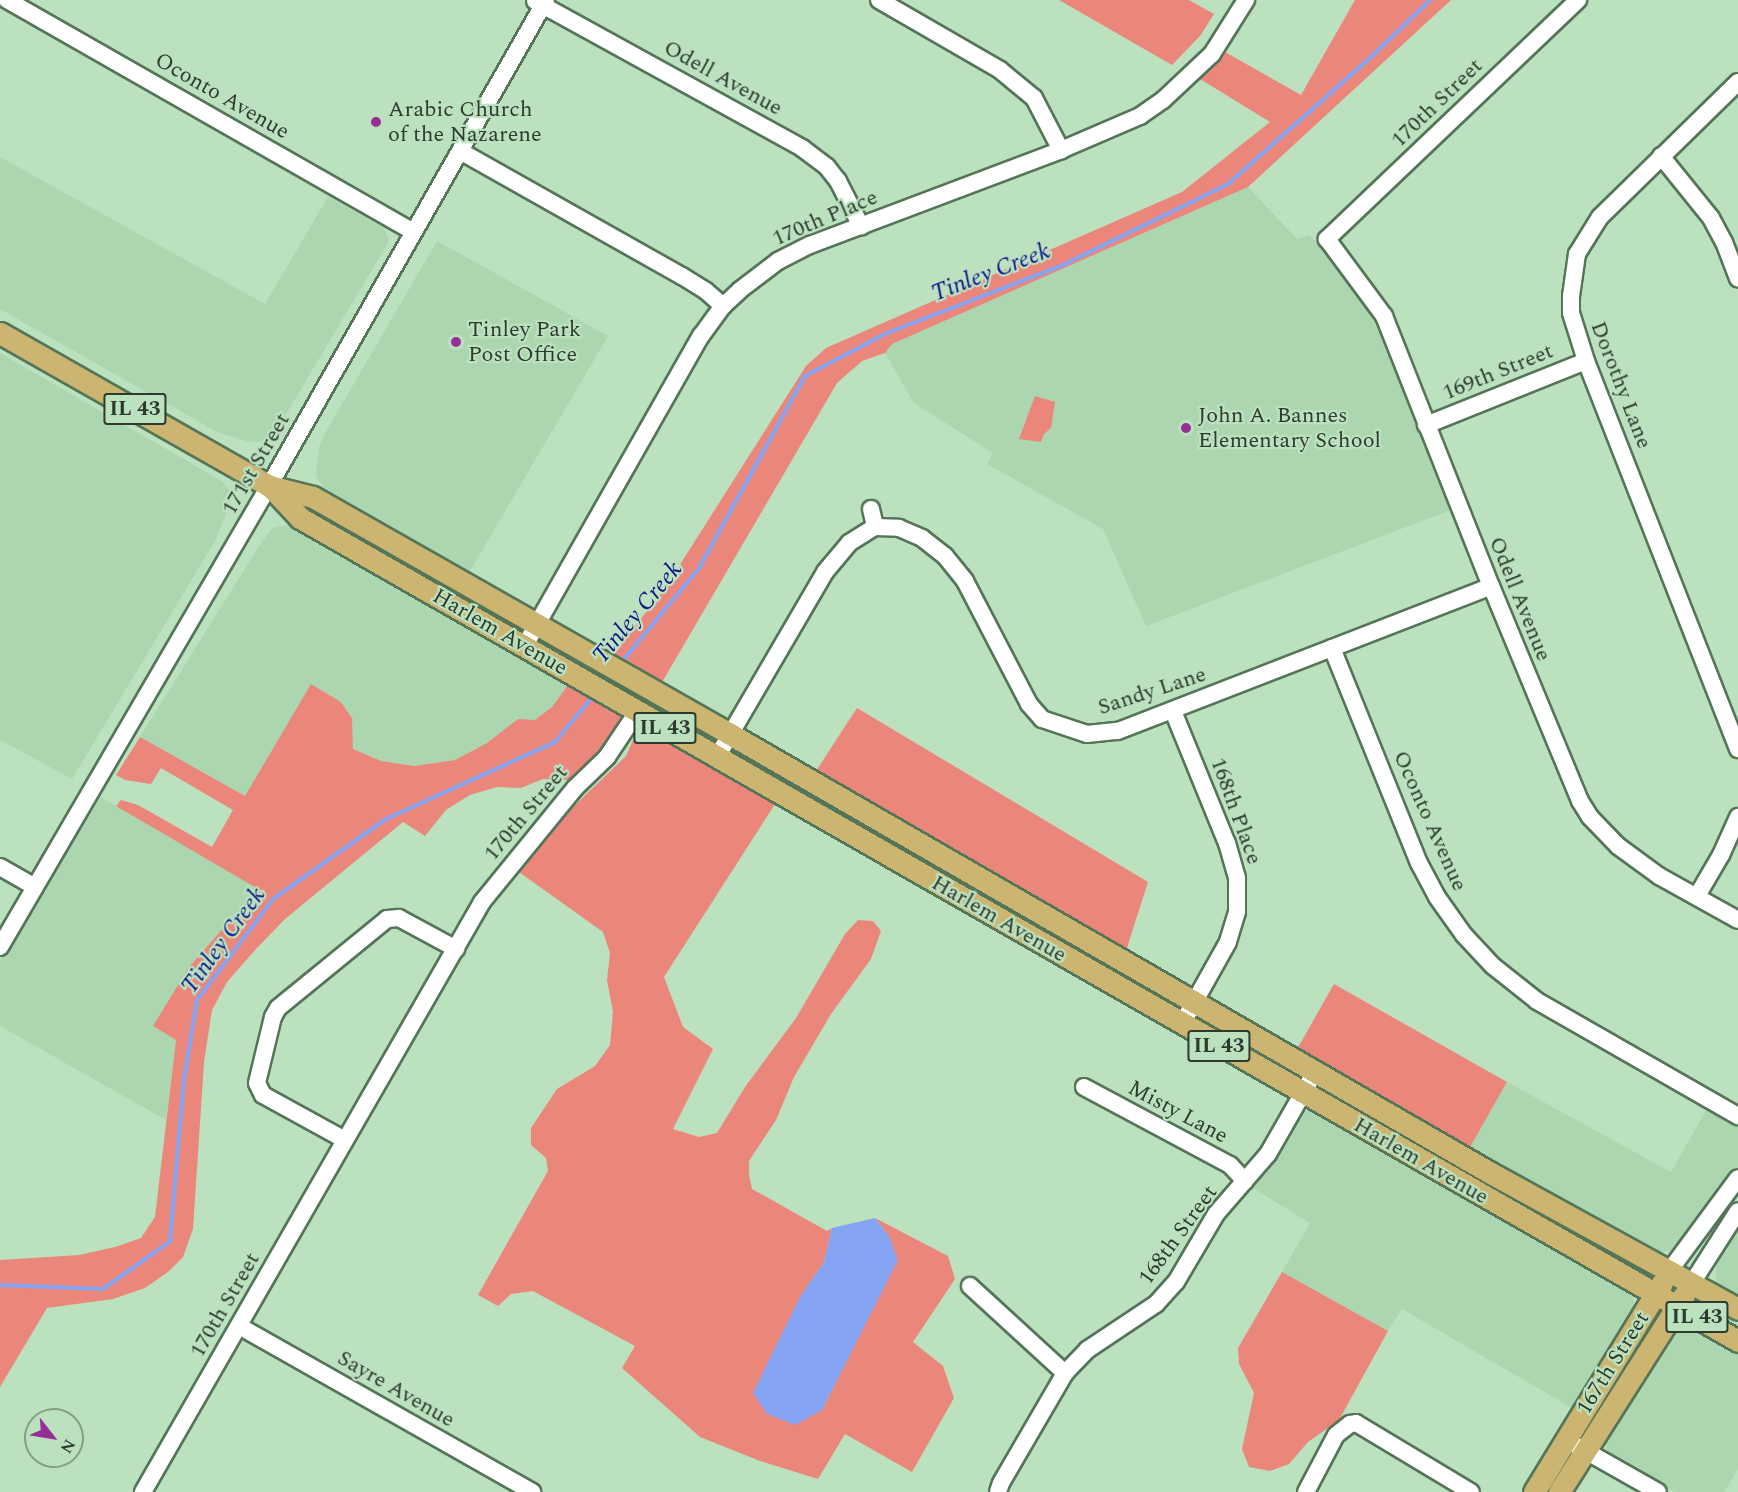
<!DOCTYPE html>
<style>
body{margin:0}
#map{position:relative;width:1738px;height:1492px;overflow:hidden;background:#bce1bf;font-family:Spectral,serif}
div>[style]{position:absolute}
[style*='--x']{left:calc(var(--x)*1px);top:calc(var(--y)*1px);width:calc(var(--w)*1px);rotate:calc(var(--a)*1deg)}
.built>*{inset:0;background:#acd6af}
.green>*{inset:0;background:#eb867b}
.water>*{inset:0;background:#85a4f4}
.stream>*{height:4px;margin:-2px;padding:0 2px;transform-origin:2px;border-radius:2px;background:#85a4f4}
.roads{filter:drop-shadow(2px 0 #547557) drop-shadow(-2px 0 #547557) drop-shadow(0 2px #547557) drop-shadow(0 -2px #547557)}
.minor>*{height:16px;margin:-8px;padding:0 8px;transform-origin:8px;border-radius:8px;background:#fff}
.major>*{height:21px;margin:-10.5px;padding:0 10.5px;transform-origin:10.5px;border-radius:10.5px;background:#ccb570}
.dots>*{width:16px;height:16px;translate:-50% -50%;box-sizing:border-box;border:3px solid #bce1bf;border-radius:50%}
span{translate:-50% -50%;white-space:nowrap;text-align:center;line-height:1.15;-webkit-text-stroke:4.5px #bce1bf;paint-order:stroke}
.shield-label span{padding:2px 4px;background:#bce1bf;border:2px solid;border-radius:4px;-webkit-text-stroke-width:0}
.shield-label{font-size:21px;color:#2d3b2e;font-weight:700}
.street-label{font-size:22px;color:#2d3b2e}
.poi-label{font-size:22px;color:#2d3b2e}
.left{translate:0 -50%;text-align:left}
.water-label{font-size:24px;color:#0c1489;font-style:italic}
.north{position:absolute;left:24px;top:1408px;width:60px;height:60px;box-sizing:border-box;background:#bce1bf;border:2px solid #839f85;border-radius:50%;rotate:121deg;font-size:16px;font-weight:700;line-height:24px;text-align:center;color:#2d3b2e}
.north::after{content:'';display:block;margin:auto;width:21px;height:27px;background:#932f96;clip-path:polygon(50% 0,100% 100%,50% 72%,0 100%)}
</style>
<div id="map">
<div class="built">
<div style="clip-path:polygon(0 157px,265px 304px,328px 197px,384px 228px,389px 241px,275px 433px,261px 442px,246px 441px,217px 432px,0 309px)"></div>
<div style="clip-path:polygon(1248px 187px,1297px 239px,1310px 235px,1349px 282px,1368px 310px,1383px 341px,1451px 510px,1146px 626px,1103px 529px,987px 464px,993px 453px,914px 403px,885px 353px,892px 344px)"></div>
<div style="clip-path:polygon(437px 241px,608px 336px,467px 576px,327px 493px,316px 476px,319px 447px,324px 435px)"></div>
<div style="clip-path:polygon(0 353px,220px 480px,228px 488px,232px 499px,215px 541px,72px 779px,0 740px)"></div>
<div style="clip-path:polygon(291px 524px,316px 534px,568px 685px,552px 707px,535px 720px,518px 720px,487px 743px,455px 760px,414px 766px,381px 761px,353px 749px,352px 718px,347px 711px,341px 702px,311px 684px,245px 796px,140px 737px,259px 546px,272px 528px)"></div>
<div style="clip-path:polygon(101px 797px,259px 889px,189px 967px,154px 1027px,176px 1040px,166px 1120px,0 1026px,0 960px)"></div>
<div style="clip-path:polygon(1507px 1082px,1671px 1172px,1708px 1107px,1738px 1126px,1738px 1169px,1670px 1251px,1654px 1253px,1469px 1149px)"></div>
<div style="clip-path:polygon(1314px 1109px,1626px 1285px,1634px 1301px,1631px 1320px,1572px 1408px,1402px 1309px,1388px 1331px,1282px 1272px,1310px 1223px,1253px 1188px,1281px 1152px,1303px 1112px)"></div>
<div style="clip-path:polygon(1738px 1225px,1738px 1304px,1721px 1290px,1716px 1281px,1716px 1271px,1717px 1262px)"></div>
<div style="clip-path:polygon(1683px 1318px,1738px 1350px,1738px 1469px,1724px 1492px,1675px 1492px,1607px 1452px,1605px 1436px)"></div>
</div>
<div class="green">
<div style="clip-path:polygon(1059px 0,1189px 0,1214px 14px,1200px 36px,1172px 65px)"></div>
<div style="clip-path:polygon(1355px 0,1451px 0,1248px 187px,892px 344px,885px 353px,862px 361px,837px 383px,661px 684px,613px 655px,667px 585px,806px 366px,826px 348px,1182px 192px,1270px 122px,1200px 79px,1225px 52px,1301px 95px)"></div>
<div style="clip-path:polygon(1035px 396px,1055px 402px,1051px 428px,1044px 434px,1041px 442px,1019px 439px)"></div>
<div style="clip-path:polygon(311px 684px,341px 702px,347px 711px,352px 718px,353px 749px,381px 761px,414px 766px,455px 760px,487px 743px,518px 719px,535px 720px,552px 707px,568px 685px,620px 715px,621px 728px,606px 747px,569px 780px,543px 779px,521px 788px,497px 787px,470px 795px,446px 810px,425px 836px,403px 822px,285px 919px,256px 949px,227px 982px,212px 1010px,204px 1062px,193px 1229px,183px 1257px,168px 1272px,145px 1288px,113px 1299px,47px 1308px,0 1387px,0 1260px,79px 1255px,115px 1247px,141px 1238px,155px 1217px,176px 1040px,153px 1026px,189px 967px,258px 889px,116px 806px,121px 800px,138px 805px,212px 847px,233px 810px,161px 768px,151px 784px,125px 780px,116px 775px,140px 737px,245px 796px)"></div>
<div style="clip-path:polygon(857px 708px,1148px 882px,1126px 951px,816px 771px)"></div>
<div style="clip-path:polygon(643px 729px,653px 730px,777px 801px,664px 977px,683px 1027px,713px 1049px,673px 1129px,699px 1137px,717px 1133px,745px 1087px,796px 1018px,845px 934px,858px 920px,873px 921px,881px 931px,871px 959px,831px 1014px,794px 1077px,776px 1120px,749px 1161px,749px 1175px,752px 1189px,827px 1231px,832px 1228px,824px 1262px,800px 1297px,822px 1410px,848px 1358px,889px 1236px,875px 1218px,948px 1256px,955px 1279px,913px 1342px,943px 1366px,954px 1398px,912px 1472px,845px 1434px,818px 1479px,760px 1461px,700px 1437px,622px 1368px,635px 1346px,533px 1291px,511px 1294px,498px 1306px,478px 1295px,548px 1171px,546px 1158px,531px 1145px,531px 1128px,557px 1089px,595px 1066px,610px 1045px,613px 1012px,607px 980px,610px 953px,603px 932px,519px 872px,572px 808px,626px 756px,634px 738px)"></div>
<div style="clip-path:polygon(1334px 984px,1507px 1082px,1469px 1149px,1296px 1051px)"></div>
<div style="clip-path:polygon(1282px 1272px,1388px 1331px,1339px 1420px,1308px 1442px,1289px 1464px,1270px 1471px,1249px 1467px,1242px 1449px,1254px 1393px,1239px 1364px,1238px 1348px)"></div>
</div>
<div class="water">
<div style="clip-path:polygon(875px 1218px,889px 1236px,898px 1260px,822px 1410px,795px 1425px,767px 1414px,753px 1393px,800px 1297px,824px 1262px,832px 1228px)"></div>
</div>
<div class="stream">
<div style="--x:620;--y:664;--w:124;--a:-50.5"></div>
<div style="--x:699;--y:568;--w:219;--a:-61.1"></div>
<div style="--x:805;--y:376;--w:93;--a:-27.7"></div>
<div style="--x:887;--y:333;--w:189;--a:-21.1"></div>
<div style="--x:1063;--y:265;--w:184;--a:-26.1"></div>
<div style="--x:1228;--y:184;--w:190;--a:-41.6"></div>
<div style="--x:1370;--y:58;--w:83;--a:-44"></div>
<div style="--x:0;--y:1285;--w:103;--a:2.2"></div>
<div style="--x:103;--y:1289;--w:82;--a:-35.6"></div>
<div style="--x:170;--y:1241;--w:163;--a:-85.1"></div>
<div style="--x:184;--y:1079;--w:80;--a:-80.7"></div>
<div style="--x:197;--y:1000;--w:126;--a:-53"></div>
<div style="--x:273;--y:899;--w:138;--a:-35.3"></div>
<div style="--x:386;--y:819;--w:186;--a:-24.5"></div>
<div style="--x:555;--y:742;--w:61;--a:-50.3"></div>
</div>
<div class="roads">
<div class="minor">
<div style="--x:7;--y:0;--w:468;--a:29.7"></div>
<div style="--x:879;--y:0;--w:140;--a:30"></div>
<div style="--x:1000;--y:70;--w:44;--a:39.5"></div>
<div style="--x:1034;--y:98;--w:59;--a:62.6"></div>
<div style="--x:1578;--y:0;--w:347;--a:136.4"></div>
<div style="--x:1327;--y:239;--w:96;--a:53.5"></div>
<div style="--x:1384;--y:316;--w:290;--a:68.4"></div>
<div style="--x:1491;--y:586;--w:233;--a:67.5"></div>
<div style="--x:1580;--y:801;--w:19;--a:58"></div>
<div style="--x:1590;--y:817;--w:40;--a:46"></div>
<div style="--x:1618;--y:846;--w:51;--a:36.2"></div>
<div style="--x:1659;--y:876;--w:90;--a:29.1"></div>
<div style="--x:535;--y:1;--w:305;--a:28.8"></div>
<div style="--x:802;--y:148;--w:31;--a:37"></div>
<div style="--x:827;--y:167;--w:18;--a:52"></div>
<div style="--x:838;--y:181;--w:51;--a:62.9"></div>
<div style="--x:1738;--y:82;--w:193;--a:135.6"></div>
<div style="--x:1600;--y:217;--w:44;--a:121.9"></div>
<div style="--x:1577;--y:254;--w:42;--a:98.1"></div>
<div style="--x:1571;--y:296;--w:17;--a:90"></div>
<div style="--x:1571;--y:313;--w:50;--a:72.6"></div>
<div style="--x:1586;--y:361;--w:417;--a:68.6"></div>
<div style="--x:460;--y:151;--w:255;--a:29.4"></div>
<div style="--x:682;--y:276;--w:28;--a:32"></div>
<div style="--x:706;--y:291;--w:23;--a:41"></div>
<div style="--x:1661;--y:156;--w:80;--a:51.1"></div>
<div style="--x:1711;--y:218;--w:27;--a:62"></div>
<div style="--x:1724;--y:242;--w:39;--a:69"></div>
<div style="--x:1426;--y:425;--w:172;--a:-21.8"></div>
<div style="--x:871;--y:509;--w:18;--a:77"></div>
<div style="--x:524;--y:647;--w:358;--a:-60.4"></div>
<div style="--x:701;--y:336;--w:37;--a:-54"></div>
<div style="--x:723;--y:306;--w:23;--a:-43"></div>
<div style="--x:740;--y:290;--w:48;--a:-37.3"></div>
<div style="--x:778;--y:261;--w:36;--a:-27"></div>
<div style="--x:810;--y:245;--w:268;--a:-20.7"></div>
<div style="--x:1061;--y:150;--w:86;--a:-23.3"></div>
<div style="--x:1140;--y:116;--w:28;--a:-35"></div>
<div style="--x:1163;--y:100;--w:67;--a:-43.2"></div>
<div style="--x:1212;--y:54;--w:64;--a:-57.8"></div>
<div style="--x:1332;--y:648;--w:232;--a:68"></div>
<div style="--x:1419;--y:863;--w:38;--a:62"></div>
<div style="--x:1437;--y:897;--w:47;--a:54.6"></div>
<div style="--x:1464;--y:935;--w:42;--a:46.9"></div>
<div style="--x:1493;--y:966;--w:56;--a:38.5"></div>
<div style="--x:1537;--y:1001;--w:232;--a:29.8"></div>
<div style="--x:1173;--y:711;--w:143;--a:67.8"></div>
<div style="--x:1227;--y:843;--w:37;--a:74"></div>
<div style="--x:1237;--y:879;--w:33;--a:90"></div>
<div style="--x:1237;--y:912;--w:31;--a:107"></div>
<div style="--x:1228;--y:942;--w:94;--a:119.3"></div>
<div style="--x:717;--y:757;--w:214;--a:-59.7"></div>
<div style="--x:825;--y:572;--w:38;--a:-50"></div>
<div style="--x:849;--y:543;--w:31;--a:-32"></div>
<div style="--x:875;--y:527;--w:24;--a:2"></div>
<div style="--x:899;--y:528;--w:25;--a:23"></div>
<div style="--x:922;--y:538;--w:29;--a:38"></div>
<div style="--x:945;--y:556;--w:32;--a:51"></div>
<div style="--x:965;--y:581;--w:139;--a:62.5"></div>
<div style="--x:1029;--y:704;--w:20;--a:49"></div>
<div style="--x:1042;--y:719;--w:47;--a:18.4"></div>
<div style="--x:1087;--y:734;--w:31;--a:-6"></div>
<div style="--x:1118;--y:731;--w:400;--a:-21.2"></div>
<div style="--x:0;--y:867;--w:40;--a:29.7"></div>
<div style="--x:1697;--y:896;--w:48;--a:-59.7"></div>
<div style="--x:1721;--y:855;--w:42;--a:-65.9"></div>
<div style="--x:0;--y:947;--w:534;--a:-59.74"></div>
<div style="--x:269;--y:486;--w:559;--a:-60.32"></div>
<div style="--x:1084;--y:1087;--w:166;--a:28.1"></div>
<div style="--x:1230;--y:1165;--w:22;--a:47"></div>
<div style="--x:345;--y:1140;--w:94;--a:-151.2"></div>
<div style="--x:263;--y:1095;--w:13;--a:-117"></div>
<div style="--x:257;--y:1083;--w:68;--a:-76.4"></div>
<div style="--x:273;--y:1017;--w:10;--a:-61"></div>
<div style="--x:278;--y:1008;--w:141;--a:-39.2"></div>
<div style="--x:387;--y:919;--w:12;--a:-5"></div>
<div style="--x:399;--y:918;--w:65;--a:28.5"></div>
<div style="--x:1670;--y:1270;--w:114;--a:-53.5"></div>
<div style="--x:1692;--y:1283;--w:85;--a:-57.4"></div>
<div style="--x:970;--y:1286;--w:129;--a:42.5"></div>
<div style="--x:239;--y:1326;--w:337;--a:29.5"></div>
<div style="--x:1575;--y:1445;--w:95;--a:29.5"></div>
<div style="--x:143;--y:1492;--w:680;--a:-60.12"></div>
<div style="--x:482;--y:902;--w:147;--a:-50.8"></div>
<div style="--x:575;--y:788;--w:45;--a:-44.1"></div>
<div style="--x:607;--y:757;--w:54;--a:-56.3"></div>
<div style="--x:998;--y:1492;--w:9;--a:-72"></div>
<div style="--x:1001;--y:1483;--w:127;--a:-59.8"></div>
<div style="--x:1065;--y:1373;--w:32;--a:-46"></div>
<div style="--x:1087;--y:1350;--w:83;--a:-33.7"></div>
<div style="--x:1156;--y:1304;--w:30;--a:-48"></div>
<div style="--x:1176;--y:1282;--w:79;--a:-59.5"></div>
<div style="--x:1216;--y:1214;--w:79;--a:-49.1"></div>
<div style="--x:1268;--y:1154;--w:95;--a:-60.2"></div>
<div style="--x:1306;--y:1492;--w:64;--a:-62.2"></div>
<div style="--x:1336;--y:1435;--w:18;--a:-38"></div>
<div style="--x:1350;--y:1424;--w:6;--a:-9"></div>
<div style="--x:1356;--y:1423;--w:134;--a:31"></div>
</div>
<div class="major">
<div style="--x:0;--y:333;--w:309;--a:29.6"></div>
<div style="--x:269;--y:486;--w:45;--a:14"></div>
<div style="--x:313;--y:497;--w:480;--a:29.6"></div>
<div style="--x:730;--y:734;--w:876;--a:29.99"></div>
<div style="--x:1489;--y:1172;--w:284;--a:28.8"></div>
<div style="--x:270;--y:486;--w:44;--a:46.8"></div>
<div style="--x:300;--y:518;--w:1657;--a:29.78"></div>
<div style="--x:1534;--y:1492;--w:245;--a:-58.5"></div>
<div style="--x:1559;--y:1492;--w:233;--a:-57.6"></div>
</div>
</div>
<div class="dots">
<div style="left:376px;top:122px;background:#932f96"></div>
<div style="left:456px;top:342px;background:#932f96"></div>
<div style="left:1186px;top:428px;background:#932f96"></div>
</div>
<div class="shield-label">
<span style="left:135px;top:409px">IL 43</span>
<span style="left:665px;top:728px">IL 43</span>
<span style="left:1219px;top:1046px">IL 43</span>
<span style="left:1697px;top:1317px">IL 43</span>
</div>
<div class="street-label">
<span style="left:723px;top:78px;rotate:29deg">Odell Avenue</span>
<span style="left:222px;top:96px;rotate:30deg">Oconto Avenue</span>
<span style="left:1437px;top:103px;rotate:-44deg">170th Street</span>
<span style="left:825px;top:218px;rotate:-23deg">170th Place</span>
<span style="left:1498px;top:372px;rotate:-22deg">169th Street</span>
<span style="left:1621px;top:385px;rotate:69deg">Dorothy Lane</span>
<span style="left:256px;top:464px;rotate:-60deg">171st Street</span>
<span style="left:1520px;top:599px;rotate:68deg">Odell Avenue</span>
<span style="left:500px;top:632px;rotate:30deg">Harlem Avenue</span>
<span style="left:1152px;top:691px;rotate:-18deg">Sandy Lane</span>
<span style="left:1236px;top:811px;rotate:70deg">168th Place</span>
<span style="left:526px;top:813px;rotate:-50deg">170th Street</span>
<span style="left:1430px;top:821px;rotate:66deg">Oconto Avenue</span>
<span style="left:999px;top:919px;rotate:30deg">Harlem Avenue</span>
<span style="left:1178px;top:1112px;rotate:28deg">Misty Lane</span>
<span style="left:1421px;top:1161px;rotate:30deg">Harlem Avenue</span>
<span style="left:1178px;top:1235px;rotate:-54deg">168th Street</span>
<span style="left:225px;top:1305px;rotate:-60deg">170th Street</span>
<span style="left:1613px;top:1363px;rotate:-58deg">167th Street</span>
<span style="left:396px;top:1389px;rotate:30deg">Sayre Avenue</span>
</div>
<div class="poi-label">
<span class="left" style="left:388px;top:122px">Arabic Church<br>of the Nazarene</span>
<span class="left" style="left:468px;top:342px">Tinley Park<br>Post Office</span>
<span class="left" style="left:1198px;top:428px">John A. Bannes<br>Elementary School</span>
</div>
<div class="water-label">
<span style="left:991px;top:273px;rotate:-21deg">Tinley Creek</span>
<span style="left:638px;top:613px;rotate:-50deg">Tinley Creek</span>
<span style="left:224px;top:941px;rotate:-54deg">Tinley Creek</span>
</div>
<div class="north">N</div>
</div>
